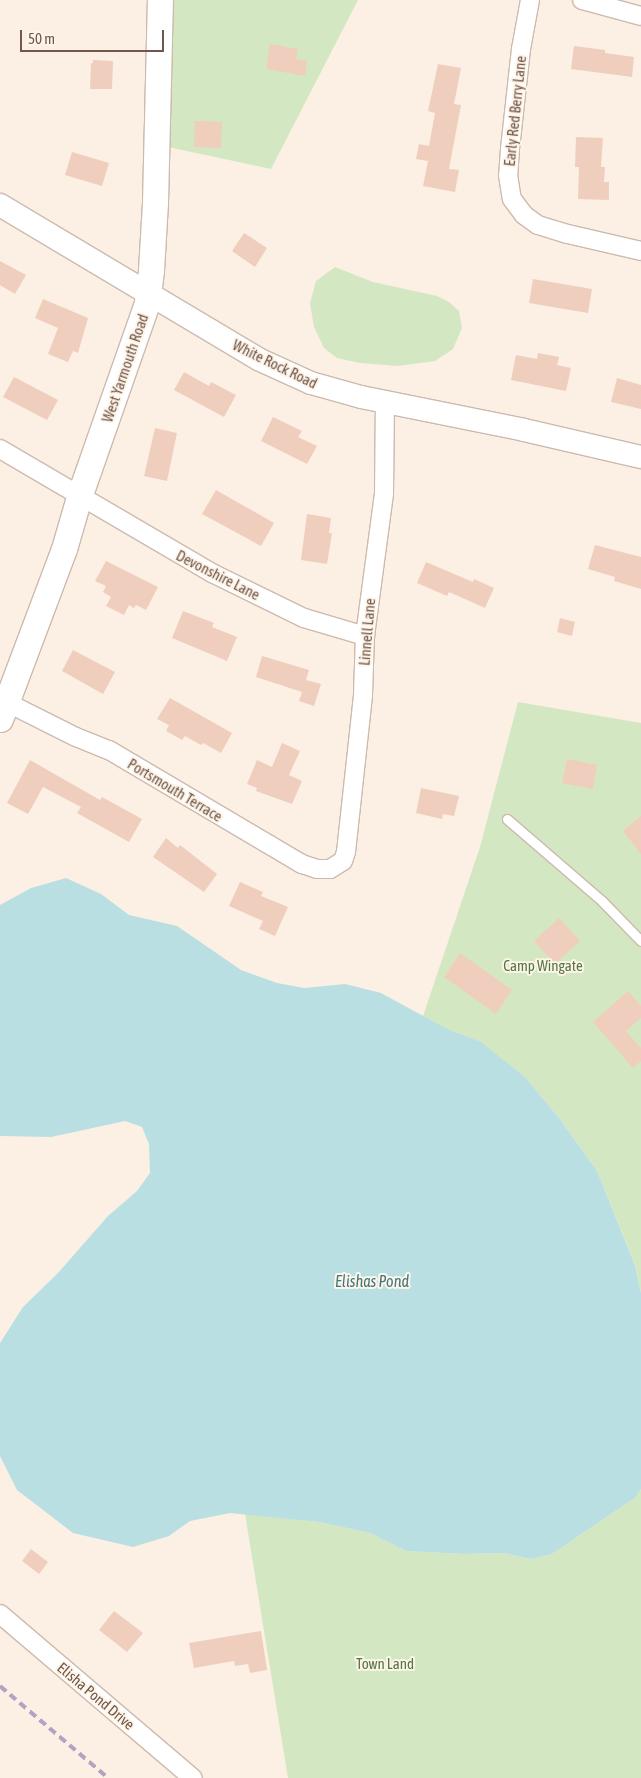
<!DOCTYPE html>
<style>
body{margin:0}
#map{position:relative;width:641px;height:1778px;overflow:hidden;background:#fbf0e3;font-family:"Asap Condensed",sans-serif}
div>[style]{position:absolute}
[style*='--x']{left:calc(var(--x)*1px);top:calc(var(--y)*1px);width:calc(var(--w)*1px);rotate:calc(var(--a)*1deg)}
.green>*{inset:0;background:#d4e7c3}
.water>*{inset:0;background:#b9dfe3}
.building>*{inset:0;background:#efcebd}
.roads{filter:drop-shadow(1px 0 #cdbaae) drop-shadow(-1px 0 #cdbaae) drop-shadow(0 1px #cdbaae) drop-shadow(0 -1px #cdbaae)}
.service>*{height:9px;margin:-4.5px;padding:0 4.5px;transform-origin:4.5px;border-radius:4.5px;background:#fff}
.minor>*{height:18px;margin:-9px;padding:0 9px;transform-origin:9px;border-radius:9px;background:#fff}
.tertiary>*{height:22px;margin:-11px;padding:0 11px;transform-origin:11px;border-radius:11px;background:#fff}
.secondary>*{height:25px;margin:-12.5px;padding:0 12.5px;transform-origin:12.5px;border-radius:12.5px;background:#fff}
.rail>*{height:4px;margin-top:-2px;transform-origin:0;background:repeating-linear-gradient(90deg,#b2a3c3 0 8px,transparent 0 13px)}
span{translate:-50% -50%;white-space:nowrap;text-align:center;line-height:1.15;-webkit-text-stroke:4px #fef5e9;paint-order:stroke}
.street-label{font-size:15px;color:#71564b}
.park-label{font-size:15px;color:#557743}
.water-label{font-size:16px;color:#43777d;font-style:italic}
.scale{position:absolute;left:20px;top:30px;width:144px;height:22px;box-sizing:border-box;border:2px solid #71564b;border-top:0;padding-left:6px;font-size:15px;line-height:18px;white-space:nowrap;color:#71564b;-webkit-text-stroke:4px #fef5e9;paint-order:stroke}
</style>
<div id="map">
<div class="green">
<div style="clip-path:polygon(172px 0,358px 0,271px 169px,168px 147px)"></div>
<div style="clip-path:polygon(335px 267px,373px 282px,437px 296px,449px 302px,459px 311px,462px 328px,453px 349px,435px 361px,398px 366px,360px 363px,337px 358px,324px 348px,314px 327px,310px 303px,316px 281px)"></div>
<div style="clip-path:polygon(518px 702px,641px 723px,641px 1293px,635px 1264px,597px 1171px,559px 1118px,526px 1078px,423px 1016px,480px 847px)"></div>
<div style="clip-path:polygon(641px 1489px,641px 1778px,288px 1778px,245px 1514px,319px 1522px,370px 1533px,406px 1551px,464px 1554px,504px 1553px,531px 1559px,552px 1554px,636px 1497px)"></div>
</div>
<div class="water">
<div style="clip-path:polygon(66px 878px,101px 894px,129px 915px,177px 926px,241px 970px,277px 983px,304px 988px,345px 984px,381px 993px,447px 1029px,481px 1042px,526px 1078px,559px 1118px,597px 1171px,635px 1265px,641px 1293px,641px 1489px,636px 1497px,552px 1554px,531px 1559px,504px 1553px,464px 1554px,406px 1551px,370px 1533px,319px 1522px,230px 1513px,190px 1521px,169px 1536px,133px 1547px,73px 1533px,17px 1490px,0 1456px,0 1343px,23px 1307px,58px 1273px,108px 1216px,137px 1191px,150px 1173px,149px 1144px,142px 1127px,125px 1121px,51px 1137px,0 1136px,0 905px,31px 888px)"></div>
</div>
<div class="building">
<div style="clip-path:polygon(270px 44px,298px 49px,296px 59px,307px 61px,305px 76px,266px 69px)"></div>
<div style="clip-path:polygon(574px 46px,605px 50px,605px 53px,634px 57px,632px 77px,571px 69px)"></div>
<div style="clip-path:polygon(93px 60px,113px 61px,112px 89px,90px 89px,91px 63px,93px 63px)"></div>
<div style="clip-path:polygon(438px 64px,461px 68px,454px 104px,461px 105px,449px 169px,459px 170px,455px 192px,423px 186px,428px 161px,416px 159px,419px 144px,429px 146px,435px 113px,428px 111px)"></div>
<div style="clip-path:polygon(195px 121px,222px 122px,221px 148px,194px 147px)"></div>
<div style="clip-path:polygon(576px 137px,603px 138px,601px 167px,605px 167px,604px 182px,609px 182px,609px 200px,578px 199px,579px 167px,575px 167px)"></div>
<div style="clip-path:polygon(72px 152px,109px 163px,102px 186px,65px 175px)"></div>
<div style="clip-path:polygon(244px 233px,267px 248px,255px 267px,232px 251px)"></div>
<div style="clip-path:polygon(0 261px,26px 275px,15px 294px,0 285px)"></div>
<div style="clip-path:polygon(533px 279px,592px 289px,588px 313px,529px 303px)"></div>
<div style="clip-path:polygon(43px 299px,88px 318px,78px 353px,73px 351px,68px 362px,48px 354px,58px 328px,35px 318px)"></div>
<div style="clip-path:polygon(538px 353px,559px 357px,557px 365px,571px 368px,566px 391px,511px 380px,516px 355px,537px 359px)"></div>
<div style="clip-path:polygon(184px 372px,209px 386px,211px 382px,236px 395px,224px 417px,174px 390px)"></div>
<div style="clip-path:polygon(14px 377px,58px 400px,47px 420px,3px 397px)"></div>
<div style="clip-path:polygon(617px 378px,641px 385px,641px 409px,611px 402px)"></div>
<div style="clip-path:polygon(273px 417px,302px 431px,298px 437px,317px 446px,307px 464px,261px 441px)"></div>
<div style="clip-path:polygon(155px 428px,177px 433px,167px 481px,144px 476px)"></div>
<div style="clip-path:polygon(216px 490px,274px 523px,261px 546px,202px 514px)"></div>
<div style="clip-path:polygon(307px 514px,331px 518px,329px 533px,332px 533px,327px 564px,301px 560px)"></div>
<div style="clip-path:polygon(595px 545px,641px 557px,641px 589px,614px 581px,615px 577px,588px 569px)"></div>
<div style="clip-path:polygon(106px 561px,158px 587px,146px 610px,136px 605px,134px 608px,129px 605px,124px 615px,106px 606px,111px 597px,103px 592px,106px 586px,95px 581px)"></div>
<div style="clip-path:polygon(426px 562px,473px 582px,474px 579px,494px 588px,485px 608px,449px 592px,447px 596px,417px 583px)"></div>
<div style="clip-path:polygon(183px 611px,214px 623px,212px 627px,237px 637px,227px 661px,172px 638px)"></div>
<div style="clip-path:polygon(560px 618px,575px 622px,572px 636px,557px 632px)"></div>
<div style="clip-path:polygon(73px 650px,115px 672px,103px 694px,62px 671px)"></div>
<div style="clip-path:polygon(262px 656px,309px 670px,306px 680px,321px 684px,314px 706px,299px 701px,302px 692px,256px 677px)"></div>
<div style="clip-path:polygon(170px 698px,232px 733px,221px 753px,203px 743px,201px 745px,185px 736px,182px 740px,166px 731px,169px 725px,157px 719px)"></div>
<div style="clip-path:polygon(282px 743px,300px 751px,289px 775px,302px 781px,292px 804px,256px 791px,257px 788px,247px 784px,257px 760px,272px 767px)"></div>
<div style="clip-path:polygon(567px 759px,597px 765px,593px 789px,562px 783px)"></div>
<div style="clip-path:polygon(30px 760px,100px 800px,102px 797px,142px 819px,129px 842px,77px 813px,81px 807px,43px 787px,28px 814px,7px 803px)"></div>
<div style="clip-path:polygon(421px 788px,459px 796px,454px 816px,443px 814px,442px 819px,416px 813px)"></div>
<div style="clip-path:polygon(641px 816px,641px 854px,623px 831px)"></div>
<div style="clip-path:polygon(166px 838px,178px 848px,180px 845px,217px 874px,204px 892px,153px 857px)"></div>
<div style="clip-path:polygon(240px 882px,263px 892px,261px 896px,288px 907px,275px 936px,259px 929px,263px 921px,229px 906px)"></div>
<div style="clip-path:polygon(559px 918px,580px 941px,555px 964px,534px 941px)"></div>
<div style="clip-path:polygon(460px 953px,512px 990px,496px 1014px,444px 977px)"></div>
<div style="clip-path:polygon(628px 991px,641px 1006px,641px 1018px,626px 1031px,641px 1048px,641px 1061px,633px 1068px,593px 1022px)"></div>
<div style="clip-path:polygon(31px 1549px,48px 1562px,39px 1574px,22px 1561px)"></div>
<div style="clip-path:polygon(114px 1611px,143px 1633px,127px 1652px,99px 1630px)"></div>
<div style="clip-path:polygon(261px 1631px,267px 1670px,250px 1673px,248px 1664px,235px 1666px,234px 1661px,194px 1668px,189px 1643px)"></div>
</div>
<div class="roads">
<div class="service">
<div style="--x:507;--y:819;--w:125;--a:40.8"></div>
<div style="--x:602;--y:901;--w:56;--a:45.7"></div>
</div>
<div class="minor">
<div style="--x:530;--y:0;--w:50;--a:100.4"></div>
<div style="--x:521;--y:49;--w:101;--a:96.3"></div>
<div style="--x:510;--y:149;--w:26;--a:94"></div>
<div style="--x:508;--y:175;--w:24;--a:81"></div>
<div style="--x:512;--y:199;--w:20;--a:53"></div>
<div style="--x:524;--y:215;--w:17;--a:36"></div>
<div style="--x:538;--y:225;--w:31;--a:17"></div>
<div style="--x:568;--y:234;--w:75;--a:13.1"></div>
<div style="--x:582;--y:0;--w:61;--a:15.2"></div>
<div style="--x:0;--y:449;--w:246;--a:30.3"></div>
<div style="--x:212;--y:573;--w:102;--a:26.1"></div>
<div style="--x:304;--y:618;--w:64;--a:16.4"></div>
<div style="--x:6;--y:702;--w:78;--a:26.6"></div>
<div style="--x:76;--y:737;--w:35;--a:22"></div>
<div style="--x:109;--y:750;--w:224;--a:30.6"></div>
<div style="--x:302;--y:864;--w:16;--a:18"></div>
<div style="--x:317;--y:869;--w:13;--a:0"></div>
<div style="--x:330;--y:869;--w:15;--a:-32"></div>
<div style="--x:343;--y:861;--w:9;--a:-72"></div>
<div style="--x:346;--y:852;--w:158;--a:-83.8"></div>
<div style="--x:363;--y:695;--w:59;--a:-88.1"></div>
<div style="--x:365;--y:636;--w:143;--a:-82.4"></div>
<div style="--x:384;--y:494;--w:92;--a:-89.4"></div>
<div style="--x:0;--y:1614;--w:253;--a:40.4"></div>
</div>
<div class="tertiary">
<div style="--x:0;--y:205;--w:300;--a:30.8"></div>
<div style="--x:258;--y:359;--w:58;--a:24.4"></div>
<div style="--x:311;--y:383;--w:52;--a:15.6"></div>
<div style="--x:361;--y:397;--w:166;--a:11.4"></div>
<div style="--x:524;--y:430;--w:120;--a:13"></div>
</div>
<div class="secondary">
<div style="--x:0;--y:719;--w:182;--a:-69.4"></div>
<div style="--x:64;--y:549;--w:54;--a:-73.9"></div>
<div style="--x:79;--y:497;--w:206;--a:-70.7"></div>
<div style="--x:147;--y:303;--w:33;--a:-83"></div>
<div style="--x:151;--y:270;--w:68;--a:-86.6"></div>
<div style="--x:155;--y:202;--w:202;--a:-88.6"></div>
</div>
</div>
<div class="rail">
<div style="--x:0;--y:1686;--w:142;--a:40.4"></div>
</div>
<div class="street-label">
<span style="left:515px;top:111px;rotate:-84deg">Early Red Berry Lane</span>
<span style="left:275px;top:364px;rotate:26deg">White Rock Road</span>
<span style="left:125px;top:368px;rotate:-71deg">West Yarmouth Road</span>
<span style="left:218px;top:575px;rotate:27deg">Devonshire Lane</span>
<span style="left:367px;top:632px;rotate:-85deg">Linnell Lane</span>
<span style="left:175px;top:790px;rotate:31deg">Portsmouth Terrace</span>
<span style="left:96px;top:1696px;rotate:40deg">Elisha Pond Drive</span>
</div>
<div class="park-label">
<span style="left:543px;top:966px">Camp Wingate</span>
<span style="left:385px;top:1664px">Town Land</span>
</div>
<div class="water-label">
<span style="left:372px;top:1281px">Elishas Pond</span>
</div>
<div class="scale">50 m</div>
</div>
